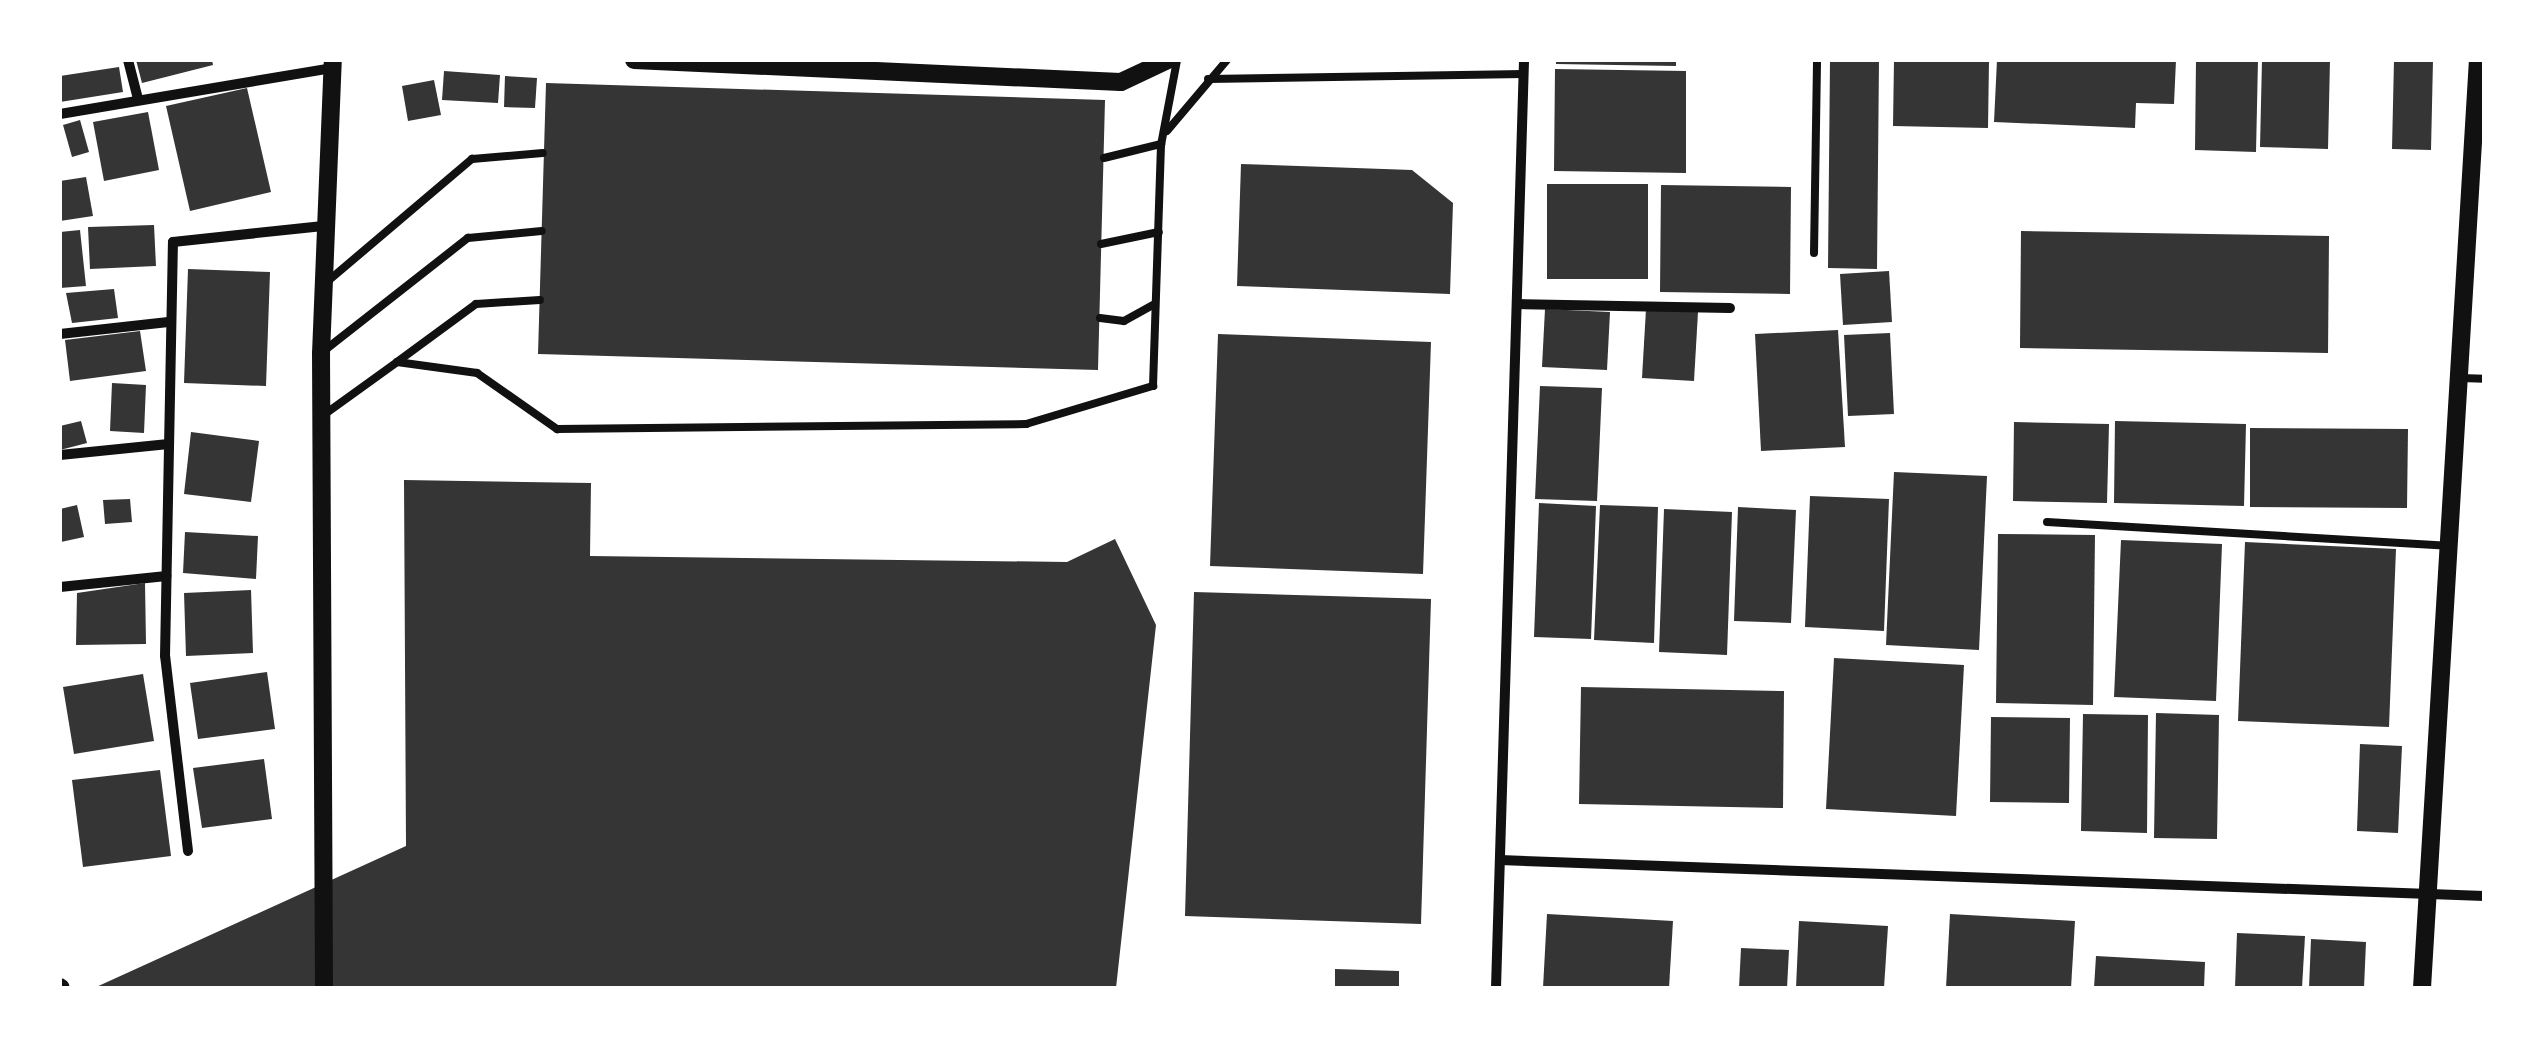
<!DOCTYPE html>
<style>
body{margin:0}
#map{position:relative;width:2544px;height:1048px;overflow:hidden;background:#fff;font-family:"Fira Sans Condensed",sans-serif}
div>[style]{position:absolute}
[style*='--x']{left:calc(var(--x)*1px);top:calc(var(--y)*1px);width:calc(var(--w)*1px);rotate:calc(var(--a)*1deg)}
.building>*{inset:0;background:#353535}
.service>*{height:8px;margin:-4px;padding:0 4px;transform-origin:4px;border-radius:4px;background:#111}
.minor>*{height:10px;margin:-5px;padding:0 5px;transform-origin:5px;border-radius:5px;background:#111}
.tertiary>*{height:18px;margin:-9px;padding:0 9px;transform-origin:9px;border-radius:9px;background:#111}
span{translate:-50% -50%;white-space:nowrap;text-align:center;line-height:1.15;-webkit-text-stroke:8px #fff;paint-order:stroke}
.frame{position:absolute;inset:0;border:62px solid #fff;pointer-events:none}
</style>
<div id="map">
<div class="building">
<div style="clip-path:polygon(136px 60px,212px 60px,213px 65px,142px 83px)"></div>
<div style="clip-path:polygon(1556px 60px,1676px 60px,1676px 66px,1556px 64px)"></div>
<div style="clip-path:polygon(1830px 60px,1879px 60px,1877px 269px,1828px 268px)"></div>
<div style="clip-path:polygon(1894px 60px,1989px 60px,1988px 128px,1893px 126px)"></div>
<div style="clip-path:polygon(1997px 60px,2176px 60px,2174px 104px,2136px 103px,2135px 128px,1994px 122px)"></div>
<div style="clip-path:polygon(2196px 60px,2258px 60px,2256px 152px,2195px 150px)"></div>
<div style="clip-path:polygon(2262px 60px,2330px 60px,2328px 149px,2260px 147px)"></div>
<div style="clip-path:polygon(2394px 60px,2433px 60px,2431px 150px,2392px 149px)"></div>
<div style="clip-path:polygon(119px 67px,123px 92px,60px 102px,60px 76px)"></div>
<div style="clip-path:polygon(1555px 69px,1686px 71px,1686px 173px,1554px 171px)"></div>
<div style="clip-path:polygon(444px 71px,500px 75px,498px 103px,442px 100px)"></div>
<div style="clip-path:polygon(505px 76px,537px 78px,535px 108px,504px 107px)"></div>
<div style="clip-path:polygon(434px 80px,441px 115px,408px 121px,402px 86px)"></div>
<div style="clip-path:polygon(546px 83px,1105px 100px,1098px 370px,538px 354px)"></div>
<div style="clip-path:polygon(247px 88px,271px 192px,190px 211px,166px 106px)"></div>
<div style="clip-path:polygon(148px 112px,159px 170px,104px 181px,93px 122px)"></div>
<div style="clip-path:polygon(80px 120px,89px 152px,72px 157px,63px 125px)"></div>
<div style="clip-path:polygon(1241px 164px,1412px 170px,1453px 203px,1450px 294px,1237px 286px)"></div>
<div style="clip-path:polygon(86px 177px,93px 216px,60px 221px,60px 181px)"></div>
<div style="clip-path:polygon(1547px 184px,1648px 184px,1648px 279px,1547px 279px)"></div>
<div style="clip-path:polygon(1661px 185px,1791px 187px,1790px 294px,1660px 292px)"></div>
<div style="clip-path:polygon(154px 225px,156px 266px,90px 269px,88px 227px)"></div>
<div style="clip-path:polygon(80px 230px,86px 286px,60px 288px,60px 232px)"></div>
<div style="clip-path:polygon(2021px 231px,2329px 236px,2328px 353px,2020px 348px)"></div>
<div style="clip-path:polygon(188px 269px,270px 272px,266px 386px,184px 383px)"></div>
<div style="clip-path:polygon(1889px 271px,1892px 322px,1843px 325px,1840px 274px)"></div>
<div style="clip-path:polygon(114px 289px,118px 318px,72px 323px,66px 293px)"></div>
<div style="clip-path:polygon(1545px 309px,1610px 312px,1607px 370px,1542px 367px)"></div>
<div style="clip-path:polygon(1646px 309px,1698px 312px,1694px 381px,1642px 378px)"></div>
<div style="clip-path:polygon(1838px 330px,1845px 447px,1761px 451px,1755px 334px)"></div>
<div style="clip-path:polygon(140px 331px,146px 371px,70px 381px,65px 340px)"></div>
<div style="clip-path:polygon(1890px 333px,1894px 414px,1848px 416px,1844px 335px)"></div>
<div style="clip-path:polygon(1218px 334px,1431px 342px,1423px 574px,1210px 566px)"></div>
<div style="clip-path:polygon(112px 383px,146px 385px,144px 433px,110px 431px)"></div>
<div style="clip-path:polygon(1540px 386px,1602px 388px,1597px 501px,1535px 499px)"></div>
<div style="clip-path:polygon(81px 421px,87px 443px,60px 450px,60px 426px)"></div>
<div style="clip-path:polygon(2115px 421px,2246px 424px,2244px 506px,2114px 503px)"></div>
<div style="clip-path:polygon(2014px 422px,2109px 424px,2107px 503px,2013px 501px)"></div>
<div style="clip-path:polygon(2250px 428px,2408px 429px,2407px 508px,2250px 507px)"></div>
<div style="clip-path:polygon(191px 432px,259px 441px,251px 502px,184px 494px)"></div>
<div style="clip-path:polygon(1894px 472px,1987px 476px,1979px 650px,1886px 645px)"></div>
<div style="clip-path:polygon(404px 480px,591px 483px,590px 556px,1067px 562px,1115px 539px,1156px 625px,1116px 988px,94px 988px,406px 846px)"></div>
<div style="clip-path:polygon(1810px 496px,1889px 499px,1884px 631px,1805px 627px)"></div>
<div style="clip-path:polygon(130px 499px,132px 522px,105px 524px,103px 500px)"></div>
<div style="clip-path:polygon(1539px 503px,1596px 506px,1591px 639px,1534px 637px)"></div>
<div style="clip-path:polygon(77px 505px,84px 537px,61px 542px,60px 509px)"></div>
<div style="clip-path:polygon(1600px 505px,1658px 507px,1654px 643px,1594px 640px)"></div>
<div style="clip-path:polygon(1738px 507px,1796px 510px,1791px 623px,1734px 621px)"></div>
<div style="clip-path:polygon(1664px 509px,1732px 512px,1727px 655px,1659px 652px)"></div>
<div style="clip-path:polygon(185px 532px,258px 536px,256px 579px,183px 573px)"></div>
<div style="clip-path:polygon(1998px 534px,2095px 535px,2093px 705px,1996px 703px)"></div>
<div style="clip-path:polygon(2121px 540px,2222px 544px,2216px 701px,2114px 697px)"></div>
<div style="clip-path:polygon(2245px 542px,2396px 549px,2389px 727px,2238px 721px)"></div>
<div style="clip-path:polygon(145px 583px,146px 644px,76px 645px,77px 593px)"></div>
<div style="clip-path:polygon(251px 590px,253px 653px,186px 656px,184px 593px)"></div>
<div style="clip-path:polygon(1194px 592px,1431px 599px,1421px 924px,1185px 916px)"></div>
<div style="clip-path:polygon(1834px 658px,1964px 665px,1956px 816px,1826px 809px)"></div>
<div style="clip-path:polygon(267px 672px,275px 729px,198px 739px,190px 683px)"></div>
<div style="clip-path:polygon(143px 674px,154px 741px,74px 754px,63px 687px)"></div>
<div style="clip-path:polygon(1581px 687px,1784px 691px,1783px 808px,1579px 804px)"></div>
<div style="clip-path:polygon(2156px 713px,2219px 715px,2217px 839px,2154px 838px)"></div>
<div style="clip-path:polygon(2083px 714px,2148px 715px,2147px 833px,2081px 831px)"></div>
<div style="clip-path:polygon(1991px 717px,2070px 718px,2069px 803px,1990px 802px)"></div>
<div style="clip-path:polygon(2360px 744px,2402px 746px,2398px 833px,2357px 831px)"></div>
<div style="clip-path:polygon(264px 759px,272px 819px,202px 828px,193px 768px)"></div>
<div style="clip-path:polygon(160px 770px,171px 856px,83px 867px,72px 780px)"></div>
<div style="clip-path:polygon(1547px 914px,1673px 921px,1669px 988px,1543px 988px)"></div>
<div style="clip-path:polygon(1950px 914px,2075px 921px,2071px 988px,1946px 988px)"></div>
<div style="clip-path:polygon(1799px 921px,1888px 926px,1884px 988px,1796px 988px)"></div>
<div style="clip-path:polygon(2237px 933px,2305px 936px,2302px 988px,2235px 988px)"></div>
<div style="clip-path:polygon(2311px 939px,2366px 942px,2364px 988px,2309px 988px)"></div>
<div style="clip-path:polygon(1741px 948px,1789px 950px,1787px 988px,1739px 988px)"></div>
<div style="clip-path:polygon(2096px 956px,2205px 962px,2204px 988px,2094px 988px)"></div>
<div style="clip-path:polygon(1335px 969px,1399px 971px,1399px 988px,1335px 988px)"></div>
</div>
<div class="service">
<div style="--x:1208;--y:79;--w:316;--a:-0.9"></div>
<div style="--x:1167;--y:131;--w:93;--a:-49.8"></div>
<div style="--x:1104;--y:158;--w:59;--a:-13.8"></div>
<div style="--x:1101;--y:244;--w:59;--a:-11.7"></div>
<div style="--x:1814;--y:253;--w:193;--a:-89.1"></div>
<div style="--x:328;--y:281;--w:189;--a:-40.3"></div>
<div style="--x:472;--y:159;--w:71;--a:-4.8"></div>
<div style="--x:1100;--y:318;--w:24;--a:7"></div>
<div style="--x:1124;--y:321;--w:33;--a:-29"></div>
<div style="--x:325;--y:350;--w:182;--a:-38.1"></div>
<div style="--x:468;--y:238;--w:74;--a:-5.4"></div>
<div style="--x:397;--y:362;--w:98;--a:-36.3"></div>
<div style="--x:476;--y:304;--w:64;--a:-3.6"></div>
<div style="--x:2461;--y:378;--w:23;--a:2"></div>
<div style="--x:325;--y:414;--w:89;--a:-35.8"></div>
<div style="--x:397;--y:362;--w:81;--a:7.8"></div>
<div style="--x:477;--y:373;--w:98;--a:35"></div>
<div style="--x:557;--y:429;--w:469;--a:-0.6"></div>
<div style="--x:1026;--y:424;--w:133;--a:-16.7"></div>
<div style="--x:1153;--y:386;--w:241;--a:-88.1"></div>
<div style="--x:1161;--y:145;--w:86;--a:-79.3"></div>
<div style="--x:2047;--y:522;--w:401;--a:3.4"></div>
</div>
<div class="minor">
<div style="--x:128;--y:60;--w:40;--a:75.6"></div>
<div style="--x:60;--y:114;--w:277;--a:-9.6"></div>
<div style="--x:1517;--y:304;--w:213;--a:1.1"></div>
<div style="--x:60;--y:334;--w:109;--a:-6.3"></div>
<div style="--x:60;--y:455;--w:109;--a:-5.8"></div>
<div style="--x:60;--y:587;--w:107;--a:-5.9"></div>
<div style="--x:188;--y:851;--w:196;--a:-96.7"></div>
<div style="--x:165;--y:656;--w:414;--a:-88.9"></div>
<div style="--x:173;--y:242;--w:151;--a:-6.1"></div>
<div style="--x:1500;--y:860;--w:985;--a:2.1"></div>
<div style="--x:1496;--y:988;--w:928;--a:-88.27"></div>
</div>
<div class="tertiary">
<div style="--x:634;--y:60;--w:487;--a:2.6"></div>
<div style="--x:1121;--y:82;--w:52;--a:-25.1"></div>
<div style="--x:60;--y:987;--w:1;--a:45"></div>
<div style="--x:324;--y:988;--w:634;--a:-90.27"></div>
<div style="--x:321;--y:354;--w:294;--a:-87.7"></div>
<div style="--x:2422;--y:988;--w:930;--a:-86.55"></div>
</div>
<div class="frame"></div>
</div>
